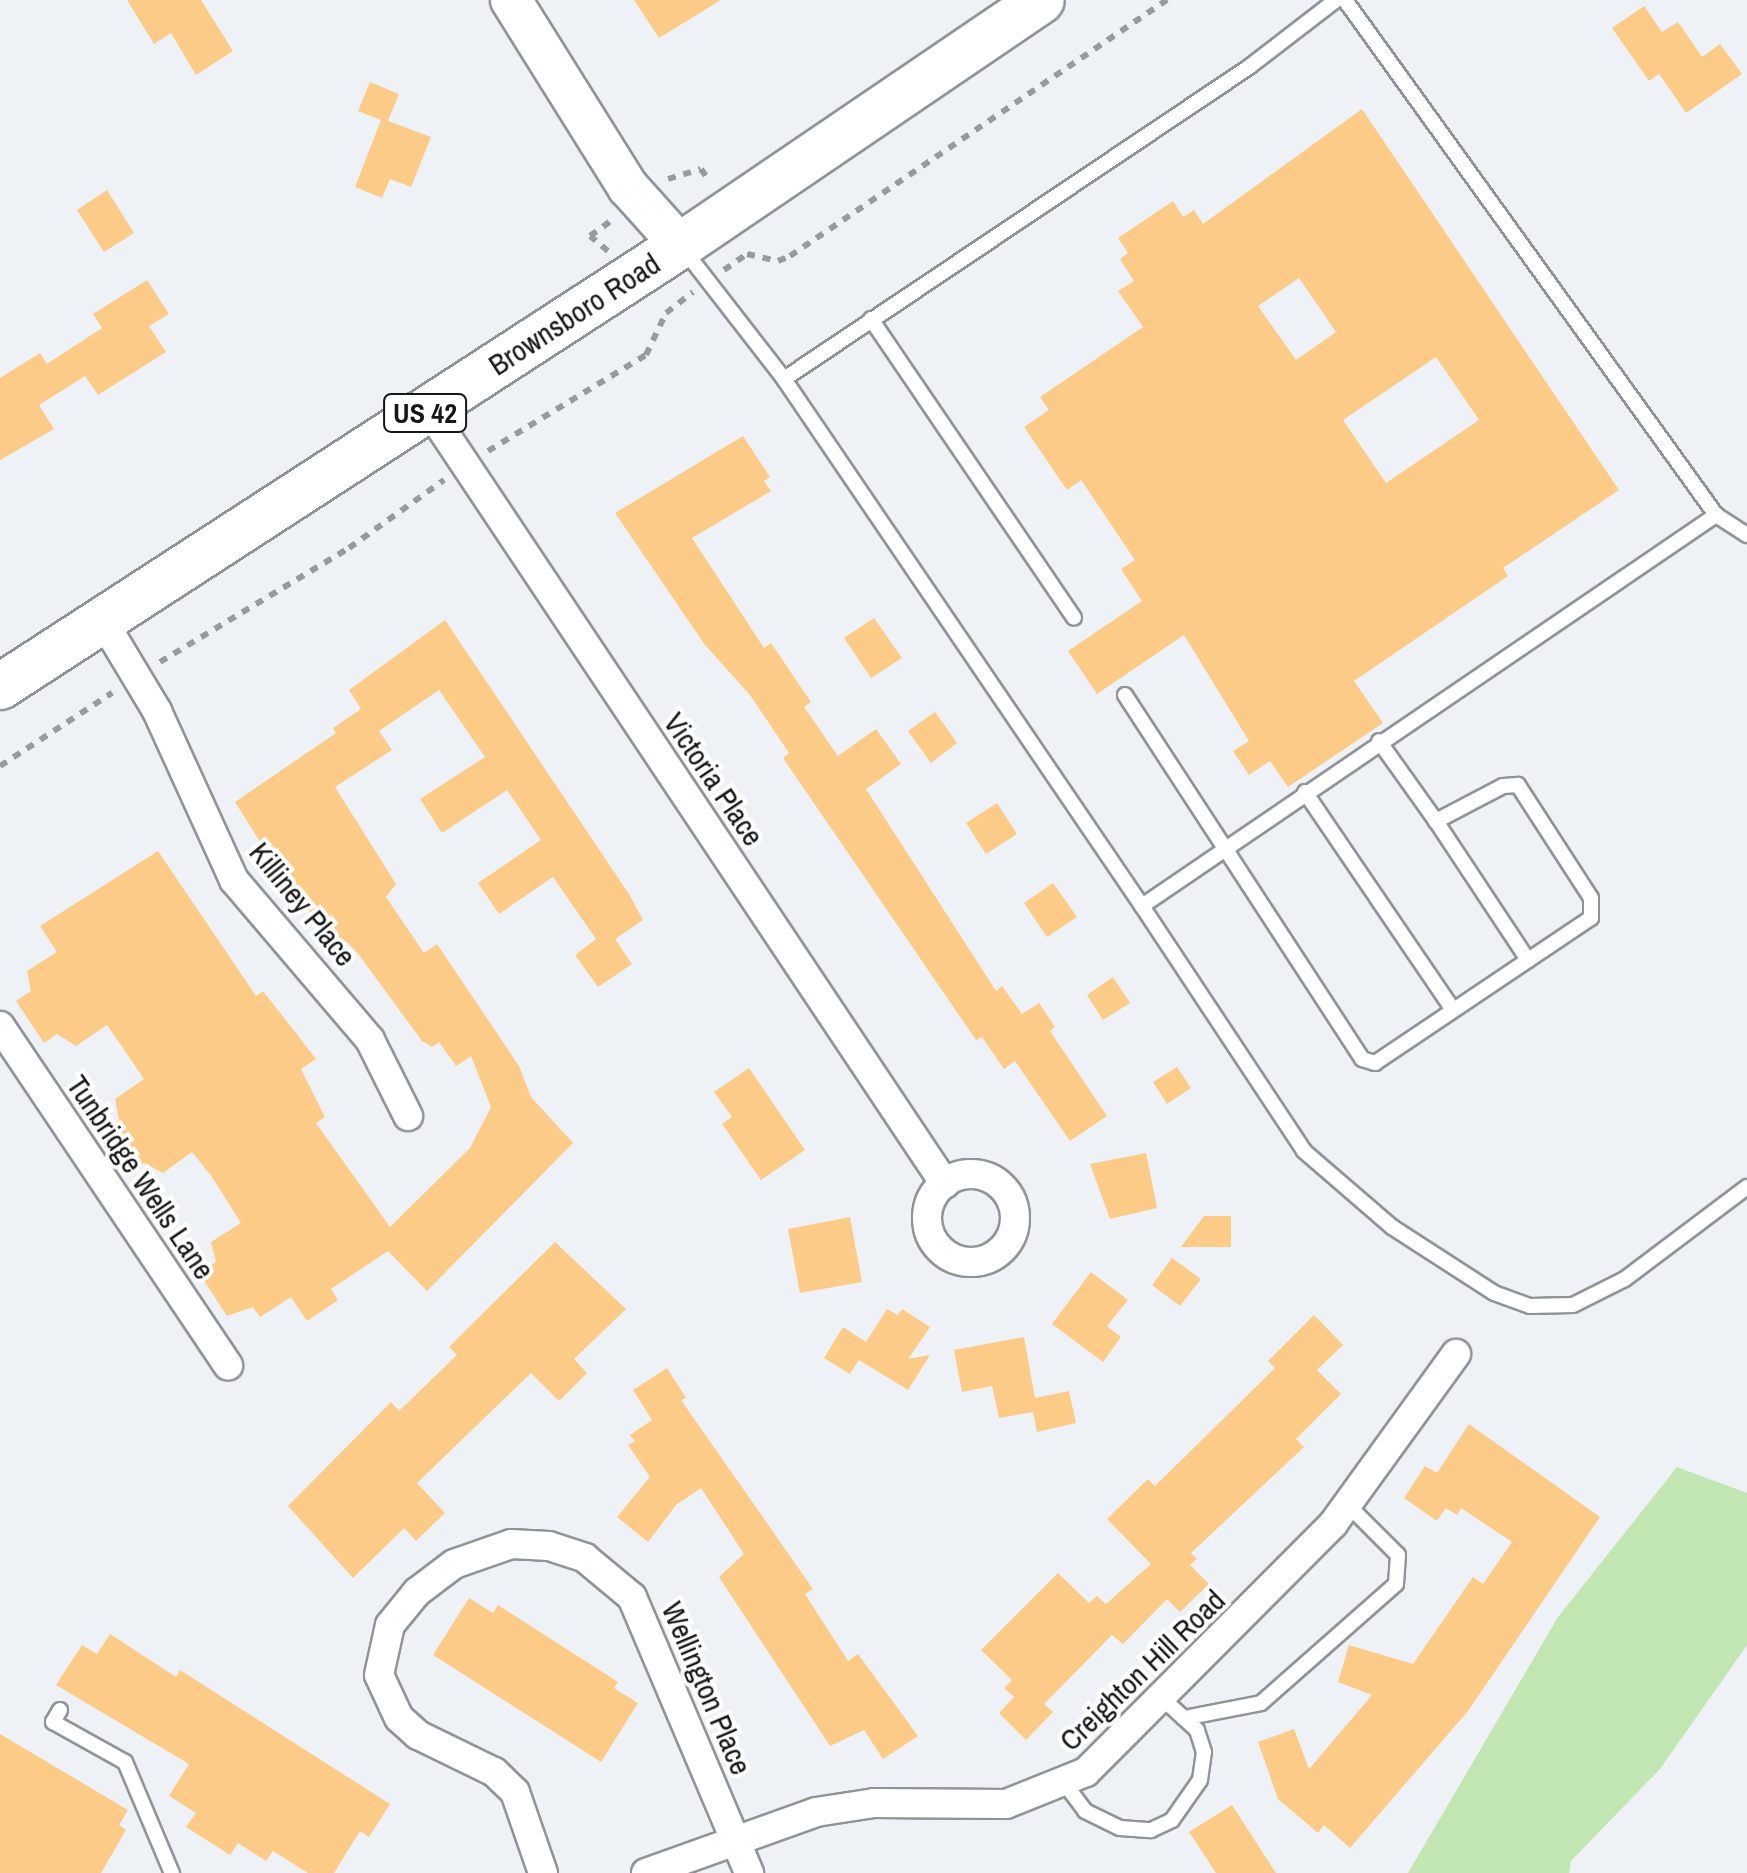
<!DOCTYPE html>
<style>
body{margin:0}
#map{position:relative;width:1747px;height:1873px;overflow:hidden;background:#eef2f6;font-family:"Archivo Narrow",sans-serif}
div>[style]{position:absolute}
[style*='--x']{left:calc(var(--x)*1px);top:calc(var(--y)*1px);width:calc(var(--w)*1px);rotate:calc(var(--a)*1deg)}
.green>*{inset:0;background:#c2e6b1}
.building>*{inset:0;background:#fccb87}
.path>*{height:6px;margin-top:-3px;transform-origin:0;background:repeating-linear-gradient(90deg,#989b9e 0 8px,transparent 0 16px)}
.roads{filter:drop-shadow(2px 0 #909497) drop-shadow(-2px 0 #909497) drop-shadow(0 2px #909497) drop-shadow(0 -2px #909497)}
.lane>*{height:14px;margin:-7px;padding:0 7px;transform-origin:7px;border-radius:7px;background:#fff}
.street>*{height:28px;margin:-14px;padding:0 14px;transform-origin:14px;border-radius:14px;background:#fff}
.street>.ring{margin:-14px;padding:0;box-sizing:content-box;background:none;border:28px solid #fff;border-radius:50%}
.secondary>*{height:40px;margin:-20px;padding:0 20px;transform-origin:20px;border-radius:20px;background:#fff}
.primary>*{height:45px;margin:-22.5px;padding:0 22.5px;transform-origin:22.5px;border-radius:22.5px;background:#fff}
span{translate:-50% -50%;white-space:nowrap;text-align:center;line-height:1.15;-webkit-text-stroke:8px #fff;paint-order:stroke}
.shield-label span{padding:2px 8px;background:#fff;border:2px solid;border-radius:8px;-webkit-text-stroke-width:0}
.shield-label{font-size:28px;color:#151718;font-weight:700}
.street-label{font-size:30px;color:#151718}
</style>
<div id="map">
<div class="green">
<div style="clip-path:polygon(1677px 1467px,1747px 1493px,1747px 1645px,1660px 1769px,1571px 1861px,1569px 1873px,1408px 1873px,1558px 1617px)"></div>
</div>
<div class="building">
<div style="clip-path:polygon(127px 0,201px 0,233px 51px,196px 75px,171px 33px,154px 44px)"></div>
<div style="clip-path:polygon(634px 0,721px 0,659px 38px)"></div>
<div style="clip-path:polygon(1644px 6px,1662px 32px,1678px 22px,1702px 57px,1720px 44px,1742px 74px,1686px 113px,1659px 74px,1649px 81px,1612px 28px)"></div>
<div style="clip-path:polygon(370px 82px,399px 94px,388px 121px,431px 137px,411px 187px,390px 179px,382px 198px,355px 187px,381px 120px,358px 111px)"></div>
<div style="clip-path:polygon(evenodd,1362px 109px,1619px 490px,1503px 568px,1508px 576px,1354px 681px,1383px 723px,1288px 787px,1270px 761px,1249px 775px,1233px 751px,1249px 741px,1184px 635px,1097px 694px,1068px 651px,1142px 601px,1121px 569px,1135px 560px,1081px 480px,1067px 490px,1024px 427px,1049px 410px,1040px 397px,1143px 327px,1118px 291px,1134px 281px,1120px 259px,1128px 253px,1118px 238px,1173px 201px,1183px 217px,1194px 210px,1203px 224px,1362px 109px,1299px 278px,1336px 332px,1296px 360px,1258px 306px,1299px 278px,1362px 109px,1436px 357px,1479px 420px,1386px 483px,1343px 420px,1436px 357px)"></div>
<div style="clip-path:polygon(107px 190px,134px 233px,104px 252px,77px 210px)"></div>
<div style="clip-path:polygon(147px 280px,169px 314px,149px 326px,166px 352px,98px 395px,85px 376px,39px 405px,54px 429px,0 460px,0 378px,40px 353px,47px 364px,102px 328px,93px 314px)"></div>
<div style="clip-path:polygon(743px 436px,770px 477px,764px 481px,771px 491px,692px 538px,764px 648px,771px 643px,811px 702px,804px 707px,838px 756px,876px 729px,901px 764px,866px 789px,996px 991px,1002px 986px,1022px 1014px,1039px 1003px,1055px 1027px,1050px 1031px,1107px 1116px,1070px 1141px,1015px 1061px,1004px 1069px,982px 1037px,976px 1040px,783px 758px,789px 753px,750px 695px,705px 645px,615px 513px)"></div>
<div style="clip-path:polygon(874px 618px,902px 658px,871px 678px,844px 638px)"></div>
<div style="clip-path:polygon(445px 620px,629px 894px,643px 920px,615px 939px,632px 964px,598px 987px,575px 955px,596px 939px,553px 877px,499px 914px,478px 883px,541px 840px,507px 790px,442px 833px,420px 799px,485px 757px,439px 690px,379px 731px,392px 750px,335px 787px,396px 884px,386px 897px,424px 953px,437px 944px,519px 1066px,531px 1097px,573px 1143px,427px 1291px,388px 1251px,331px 1289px,338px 1300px,307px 1321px,291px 1297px,260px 1317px,253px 1307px,227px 1316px,199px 1273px,216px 1262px,211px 1242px,241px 1223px,212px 1177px,192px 1152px,163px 1173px,144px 1163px,132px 1172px,104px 1131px,119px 1120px,115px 1099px,144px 1079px,123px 1048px,107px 1025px,76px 1046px,57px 1034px,44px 1043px,16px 1001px,31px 991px,27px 971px,57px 952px,40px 926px,158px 851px,256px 996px,263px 991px,316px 1059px,301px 1069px,325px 1117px,316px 1123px,390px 1227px,470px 1148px,491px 1107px,471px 1056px,456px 1066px,439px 1042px,432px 1047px,422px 1041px,359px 955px,347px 942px,339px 947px,286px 883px,235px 802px,336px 733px,333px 728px,361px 709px,349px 690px)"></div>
<div style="clip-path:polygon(935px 712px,957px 743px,931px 763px,908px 731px)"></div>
<div style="clip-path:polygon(997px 803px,1017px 834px,986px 854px,966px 823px)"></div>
<div style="clip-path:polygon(1053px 883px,1077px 917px,1047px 937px,1024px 903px)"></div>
<div style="clip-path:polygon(1113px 977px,1130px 1003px,1103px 1020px,1087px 995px)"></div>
<div style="clip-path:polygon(1177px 1067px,1191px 1088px,1167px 1104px,1153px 1082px)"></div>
<div style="clip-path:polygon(749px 1068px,805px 1150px,761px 1180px,722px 1124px,732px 1117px,714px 1092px)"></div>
<div style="clip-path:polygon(1146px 1153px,1157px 1208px,1110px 1219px,1090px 1164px)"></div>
<div style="clip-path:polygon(1204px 1216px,1231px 1216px,1231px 1247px,1181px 1247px)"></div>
<div style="clip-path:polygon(850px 1217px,862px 1282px,800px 1293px,788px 1229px)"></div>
<div style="clip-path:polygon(555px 1242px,626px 1309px,574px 1359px,587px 1373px,559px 1401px,531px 1373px,417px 1483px,445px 1513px,416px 1541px,404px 1528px,353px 1578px,288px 1506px,391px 1402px,399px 1411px,457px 1355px,449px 1347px)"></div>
<div style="clip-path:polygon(1172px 1258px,1201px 1279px,1180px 1306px,1152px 1285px)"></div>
<div style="clip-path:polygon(1091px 1272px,1128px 1300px,1107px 1326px,1121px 1337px,1103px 1362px,1052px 1324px)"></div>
<div style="clip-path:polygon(887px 1309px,898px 1315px,902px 1309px,930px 1327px,908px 1359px,930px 1355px,908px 1390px,859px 1360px,850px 1374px,824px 1358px,843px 1327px,866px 1342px)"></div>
<div style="clip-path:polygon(1314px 1315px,1343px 1345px,1317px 1370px,1341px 1394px,1296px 1439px,1304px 1447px,1191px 1553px,1197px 1559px,1190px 1565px,1209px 1584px,1180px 1612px,1167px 1599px,1123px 1644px,1112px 1635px,1044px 1704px,1053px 1712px,1026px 1740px,999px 1713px,1014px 1697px,1004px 1688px,1012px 1680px,981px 1650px,1058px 1573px,1089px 1603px,1097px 1596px,1106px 1604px,1151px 1564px,1107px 1519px,1148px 1479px,1155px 1486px,1275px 1368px,1268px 1361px)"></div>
<div style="clip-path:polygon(1024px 1337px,1035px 1398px,1069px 1391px,1076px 1423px,1037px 1432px,1033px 1412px,999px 1418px,992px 1386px,962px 1392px,954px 1350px)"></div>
<div style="clip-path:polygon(667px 1368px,686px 1398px,681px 1400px,813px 1589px,805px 1594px,848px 1661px,858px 1654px,918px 1736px,883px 1759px,864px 1730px,830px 1746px,719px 1577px,744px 1554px,701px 1488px,676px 1505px,648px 1542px,617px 1517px,650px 1477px,628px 1445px,635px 1441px,630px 1435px,652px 1420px,633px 1390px)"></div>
<div style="clip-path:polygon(1469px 1424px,1600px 1517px,1468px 1711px,1350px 1848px,1324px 1825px,1318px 1833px,1278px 1799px,1258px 1742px,1294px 1729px,1309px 1769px,1372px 1695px,1338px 1682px,1349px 1645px,1413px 1664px,1473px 1577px,1483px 1584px,1512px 1542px,1461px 1508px,1457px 1515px,1446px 1508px,1437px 1521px,1404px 1498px,1425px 1466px,1437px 1473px)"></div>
<div style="clip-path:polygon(469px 1598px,493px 1613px,498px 1605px,618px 1682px,614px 1688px,638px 1703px,601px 1762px,433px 1655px)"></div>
<div style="clip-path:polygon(110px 1634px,176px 1677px,180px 1670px,390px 1804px,369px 1837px,360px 1831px,334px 1873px,308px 1873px,273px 1851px,266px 1861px,238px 1843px,230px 1855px,186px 1827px,196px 1813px,169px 1796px,189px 1764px,56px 1685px,82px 1645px,97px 1654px)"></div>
<div style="clip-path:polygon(0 1734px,128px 1810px,119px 1825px,126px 1830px,101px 1873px,0 1873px)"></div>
<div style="clip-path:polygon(1232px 1805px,1252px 1836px,1276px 1873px,1216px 1873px,1189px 1832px)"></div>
</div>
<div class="path">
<div style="--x:668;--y:179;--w:34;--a:-17"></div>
<div style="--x:701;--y:169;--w:16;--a:55"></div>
<div style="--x:608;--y:251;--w:23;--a:-140"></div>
<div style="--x:590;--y:236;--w:29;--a:-36"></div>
<div style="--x:747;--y:254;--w:32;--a:13"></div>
<div style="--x:778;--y:261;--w:13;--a:-23"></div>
<div style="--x:790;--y:256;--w:456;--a:-34.2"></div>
<div style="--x:724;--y:270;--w:28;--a:-35"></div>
<div style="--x:488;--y:451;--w:185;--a:-31.3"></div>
<div style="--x:646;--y:355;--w:47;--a:-64.5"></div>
<div style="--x:666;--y:313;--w:34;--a:-38"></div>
<div style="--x:160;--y:662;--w:221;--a:-31.1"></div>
<div style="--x:349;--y:548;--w:117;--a:-35.6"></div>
<div style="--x:0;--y:766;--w:134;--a:-33.1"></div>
</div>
<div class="roads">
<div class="lane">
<div style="--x:684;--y:250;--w:163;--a:52.2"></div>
<div style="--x:784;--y:379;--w:637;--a:55.81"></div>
<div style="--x:1142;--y:906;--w:695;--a:-34.26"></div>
<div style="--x:1716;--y:515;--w:635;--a:-125.77"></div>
<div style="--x:871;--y:319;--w:361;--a:55.8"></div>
<div style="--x:784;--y:379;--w:560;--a:-33.86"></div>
<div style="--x:1249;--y:67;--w:110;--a:-37.6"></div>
<div style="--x:1716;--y:515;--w:37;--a:33"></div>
<div style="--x:1125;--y:695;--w:434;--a:56.9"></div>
<div style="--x:1362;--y:1059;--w:14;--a:17"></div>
<div style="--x:1375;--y:1063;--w:260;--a:-33.9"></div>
<div style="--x:1591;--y:918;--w:20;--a:-90"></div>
<div style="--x:1591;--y:898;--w:135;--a:-122.9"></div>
<div style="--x:1518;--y:785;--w:15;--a:176"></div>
<div style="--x:1503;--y:786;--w:76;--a:152.4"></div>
<div style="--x:1436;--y:821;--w:98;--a:-125.5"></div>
<div style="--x:1305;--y:792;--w:263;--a:55.8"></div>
<div style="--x:1436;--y:821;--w:167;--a:56.5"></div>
<div style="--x:1142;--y:906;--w:294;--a:56.5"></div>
<div style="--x:1304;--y:1151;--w:116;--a:40.8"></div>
<div style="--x:1392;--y:1227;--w:121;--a:32.9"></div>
<div style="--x:1494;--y:1293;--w:38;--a:20"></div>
<div style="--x:1530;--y:1306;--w:43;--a:-1.3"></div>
<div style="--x:1573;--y:1305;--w:58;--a:-26.6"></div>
<div style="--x:1625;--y:1279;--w:153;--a:-37"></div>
<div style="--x:60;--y:1710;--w:14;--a:120"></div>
<div style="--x:53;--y:1722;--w:82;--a:29.1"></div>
<div style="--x:125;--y:1762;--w:121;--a:67.1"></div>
<div style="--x:1184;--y:1718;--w:78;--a:-11"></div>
<div style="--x:1261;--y:1703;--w:180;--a:-41.4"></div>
<div style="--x:1396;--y:1584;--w:29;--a:-86"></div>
<div style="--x:1398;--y:1555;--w:72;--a:-135"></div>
<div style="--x:1065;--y:1784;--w:34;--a:53"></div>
<div style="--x:1085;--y:1811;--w:39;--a:26"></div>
<div style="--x:1120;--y:1828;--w:31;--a:4"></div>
<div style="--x:1151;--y:1830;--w:23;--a:-25"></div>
<div style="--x:1172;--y:1820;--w:49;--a:-55"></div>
<div style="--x:1200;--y:1780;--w:28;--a:-82"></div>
<div style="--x:1204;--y:1752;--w:23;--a:-108"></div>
<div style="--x:1197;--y:1730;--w:46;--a:-137.6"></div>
</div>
<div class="street">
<div style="--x:429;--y:410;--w:930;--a:56.31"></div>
<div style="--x:103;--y:621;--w:105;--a:59"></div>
<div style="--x:157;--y:711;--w:186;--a:65.5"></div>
<div style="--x:234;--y:880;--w:210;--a:49.6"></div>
<div style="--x:370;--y:1040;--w:85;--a:63.4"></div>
<div style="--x:0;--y:1026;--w:409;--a:56.1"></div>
<div class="ring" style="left:927px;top:1174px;width:60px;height:60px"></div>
<div style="--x:543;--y:1873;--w:86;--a:-109.1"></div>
<div style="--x:515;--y:1792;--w:29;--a:-136"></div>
<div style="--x:494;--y:1772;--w:85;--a:-154"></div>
<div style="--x:418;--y:1735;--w:25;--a:-138"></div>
<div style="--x:399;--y:1718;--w:47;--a:-114.9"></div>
<div style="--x:379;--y:1675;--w:51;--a:-77.6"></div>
<div style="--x:390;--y:1625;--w:43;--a:-50.7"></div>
<div style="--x:417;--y:1592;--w:46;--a:-37.1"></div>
<div style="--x:454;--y:1564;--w:60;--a:-19.3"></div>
<div style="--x:511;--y:1544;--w:38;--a:3"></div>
<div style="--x:549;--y:1546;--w:38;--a:18"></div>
<div style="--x:585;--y:1558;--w:61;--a:39.7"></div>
<div style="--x:632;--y:1597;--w:300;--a:67"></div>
<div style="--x:646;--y:1873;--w:181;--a:-19.7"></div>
<div style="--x:816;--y:1812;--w:59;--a:-8.8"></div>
<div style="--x:874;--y:1803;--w:132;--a:0.4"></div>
<div style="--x:1006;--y:1804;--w:86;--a:-21.8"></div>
<div style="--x:1086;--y:1772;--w:350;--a:-45.1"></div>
<div style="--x:1333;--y:1524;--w:210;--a:-54.1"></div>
</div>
<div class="secondary">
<div style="--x:511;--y:0;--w:221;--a:58"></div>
<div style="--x:628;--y:187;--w:78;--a:48.1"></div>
</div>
<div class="primary">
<div style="--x:0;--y:686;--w:810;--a:-32.96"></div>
<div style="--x:680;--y:245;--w:436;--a:-34.2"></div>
</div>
</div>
<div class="shield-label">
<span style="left:425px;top:413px">US 42</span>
</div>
<div class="street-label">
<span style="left:574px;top:314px;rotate:-33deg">Brownsboro Road</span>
<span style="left:714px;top:779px;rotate:56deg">Victoria Place</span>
<span style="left:303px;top:904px;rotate:51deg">Killiney Place</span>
<span style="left:141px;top:1177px;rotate:56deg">Tunbridge Wells Lane</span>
<span style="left:1142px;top:1670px;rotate:-44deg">Creighton Hill Road</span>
<span style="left:707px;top:1688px;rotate:67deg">Wellington Place</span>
</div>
</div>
